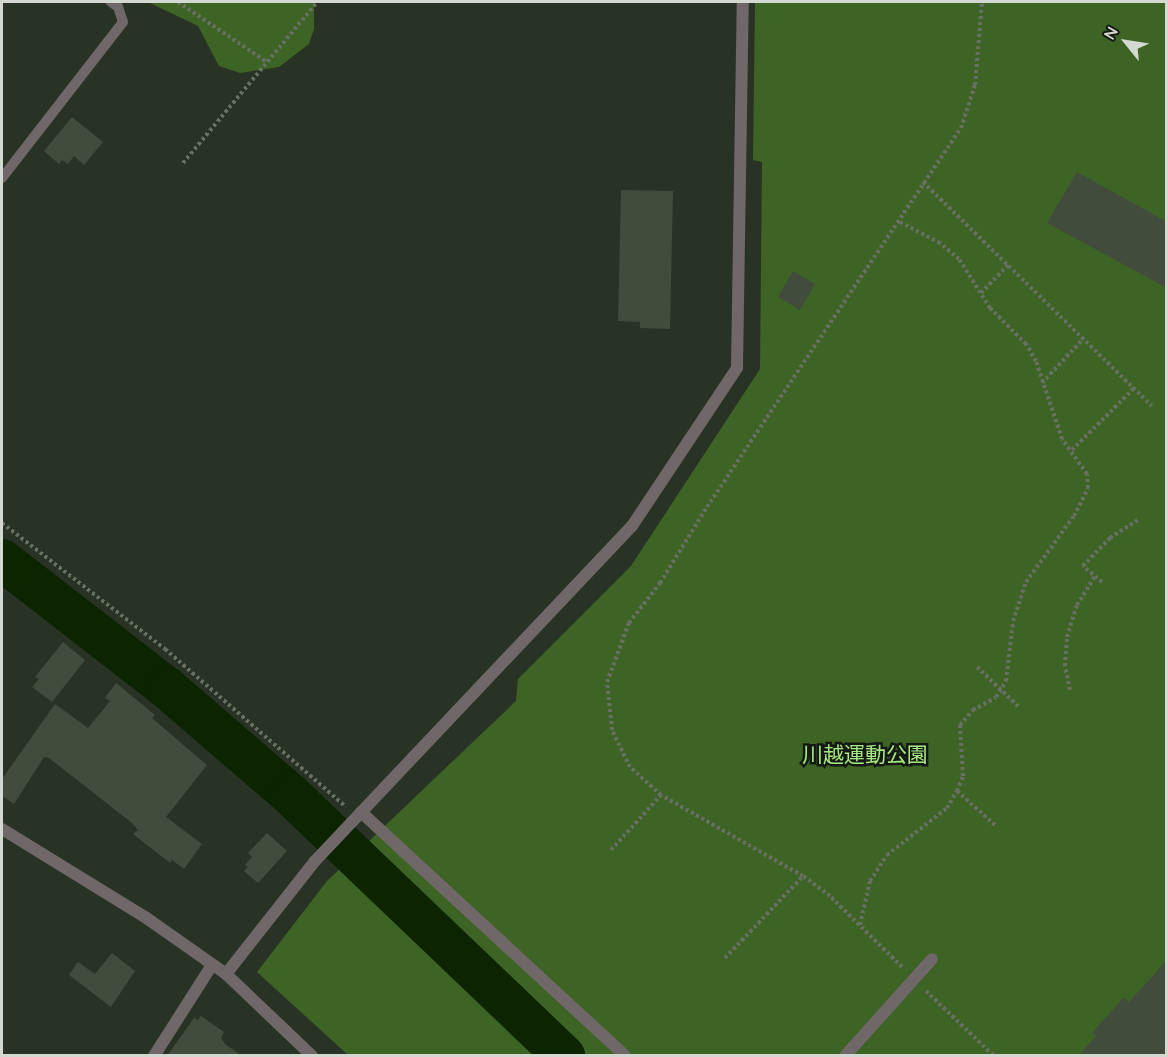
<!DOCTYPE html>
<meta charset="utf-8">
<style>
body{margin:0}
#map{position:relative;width:1168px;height:1057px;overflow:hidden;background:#293325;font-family:Quicksand,"Noto Sans JP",sans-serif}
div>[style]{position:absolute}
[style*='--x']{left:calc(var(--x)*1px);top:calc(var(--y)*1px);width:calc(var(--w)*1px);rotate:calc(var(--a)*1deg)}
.green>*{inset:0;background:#3d6425}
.river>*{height:42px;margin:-21px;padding:0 21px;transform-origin:21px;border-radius:21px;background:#0c2400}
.building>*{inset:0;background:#424c3d}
.path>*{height:4px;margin-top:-2px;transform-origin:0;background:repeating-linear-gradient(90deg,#687064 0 3px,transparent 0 6px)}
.service>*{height:10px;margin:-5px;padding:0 5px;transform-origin:5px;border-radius:5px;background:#706768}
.minor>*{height:12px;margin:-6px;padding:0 6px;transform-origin:6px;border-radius:6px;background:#706768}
.tertiary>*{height:12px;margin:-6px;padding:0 6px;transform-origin:6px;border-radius:6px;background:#706768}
span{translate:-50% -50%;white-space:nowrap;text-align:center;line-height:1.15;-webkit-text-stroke:5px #151913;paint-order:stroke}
.park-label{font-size:21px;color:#a6e881}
.frame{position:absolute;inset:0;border:3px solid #d3d9d0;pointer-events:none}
.north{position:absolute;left:1096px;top:12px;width:60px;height:60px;-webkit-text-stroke:4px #151913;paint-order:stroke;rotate:300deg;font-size:16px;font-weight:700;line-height:24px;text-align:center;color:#d3d9d0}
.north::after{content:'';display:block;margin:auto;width:21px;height:27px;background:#d3d9d0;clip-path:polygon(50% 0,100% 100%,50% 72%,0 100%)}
</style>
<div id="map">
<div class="green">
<div style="clip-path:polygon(148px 2px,314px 2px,314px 29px,309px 44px,279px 67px,240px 73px,219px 66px,198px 26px)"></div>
<div style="clip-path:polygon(755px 2px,1166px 2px,1166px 1055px,348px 1055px,257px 972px,327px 881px,516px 701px,518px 679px,631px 566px,760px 369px,762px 162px,753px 160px)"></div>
</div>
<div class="river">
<div style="--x:2;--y:560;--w:209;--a:37.8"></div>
<div style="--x:167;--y:688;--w:164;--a:40.8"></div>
<div style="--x:291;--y:795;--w:378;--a:43.7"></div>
</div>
<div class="building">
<div style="clip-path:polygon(72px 117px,103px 142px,84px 165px,74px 156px,68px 164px,62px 160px,59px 164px,44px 151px)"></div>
<div style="clip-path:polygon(1077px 172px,1167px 222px,1167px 288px,1047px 223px)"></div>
<div style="clip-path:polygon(621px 190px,673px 191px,670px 329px,640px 328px,640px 322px,618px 321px)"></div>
<div style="clip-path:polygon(793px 271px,815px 284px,800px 310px,778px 297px)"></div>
<div style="clip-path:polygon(63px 642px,85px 660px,52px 702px,32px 687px,39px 679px,35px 677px)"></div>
<div style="clip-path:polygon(116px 683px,155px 715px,152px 718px,207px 765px,166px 817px,202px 844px,184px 869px,172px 860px,170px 863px,133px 834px,138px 830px,132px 823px,49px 758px,44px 757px,14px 804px,2px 796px,2px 779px,55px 704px,88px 728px,110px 701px,105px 698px)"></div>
<div style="clip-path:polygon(267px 833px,287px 851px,258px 883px,244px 871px,248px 867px,245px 865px,252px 857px,248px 853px)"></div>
<div style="clip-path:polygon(112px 953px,135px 971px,111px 1007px,69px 975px,78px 962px,95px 974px)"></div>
<div style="clip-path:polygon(1167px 960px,1167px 1056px,1078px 1056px,1096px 1036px,1092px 1033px,1124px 997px,1129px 1002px)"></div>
<div style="clip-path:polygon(201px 1016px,224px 1032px,221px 1038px,225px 1044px,242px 1056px,167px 1056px,194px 1018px,198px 1020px)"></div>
</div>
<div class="path">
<div style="--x:178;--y:2;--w:107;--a:34"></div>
<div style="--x:183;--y:163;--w:209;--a:-50.2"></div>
<div style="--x:923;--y:182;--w:320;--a:44.4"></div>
<div style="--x:981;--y:293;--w:39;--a:-46"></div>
<div style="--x:1042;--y:383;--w:59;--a:-47.1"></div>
<div style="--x:1072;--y:450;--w:89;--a:-45"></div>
<div style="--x:2;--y:523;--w:206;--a:37.7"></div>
<div style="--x:165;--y:649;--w:240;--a:41.1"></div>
<div style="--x:1102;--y:582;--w:25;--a:-140"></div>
<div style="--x:1083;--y:566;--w:39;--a:-46"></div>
<div style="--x:1110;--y:538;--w:33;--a:-33"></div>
<div style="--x:977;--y:667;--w:57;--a:43.6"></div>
<div style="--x:1070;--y:690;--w:25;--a:-102"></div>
<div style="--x:1065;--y:666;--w:29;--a:-86"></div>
<div style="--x:1067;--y:637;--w:34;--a:-73"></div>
<div style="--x:1077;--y:605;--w:34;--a:-58"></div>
<div style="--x:957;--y:791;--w:51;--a:41.8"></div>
<div style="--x:611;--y:850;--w:74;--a:-47.7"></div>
<div style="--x:860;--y:925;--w:45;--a:-77.2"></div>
<div style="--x:870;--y:881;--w:31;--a:-57"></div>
<div style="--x:887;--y:855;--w:76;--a:-38.1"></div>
<div style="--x:947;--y:808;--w:20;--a:-60"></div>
<div style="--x:957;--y:791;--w:16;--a:-68"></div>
<div style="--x:963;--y:776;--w:51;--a:-93.4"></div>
<div style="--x:960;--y:725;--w:20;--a:-49"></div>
<div style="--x:973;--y:710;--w:26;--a:-29"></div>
<div style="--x:996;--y:697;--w:19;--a:-58"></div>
<div style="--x:1006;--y:681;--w:60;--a:-83.3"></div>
<div style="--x:1013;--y:621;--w:41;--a:-71.6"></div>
<div style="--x:1026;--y:582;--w:82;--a:-54"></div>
<div style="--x:1074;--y:516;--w:31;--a:-63"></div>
<div style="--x:1088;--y:488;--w:14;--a:-94"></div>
<div style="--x:1087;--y:474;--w:43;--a:-125.5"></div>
<div style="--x:1062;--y:439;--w:82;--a:-108.4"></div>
<div style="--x:1036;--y:361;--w:20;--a:-120"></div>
<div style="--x:1026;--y:344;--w:51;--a:-135"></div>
<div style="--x:990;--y:308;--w:58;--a:-122.3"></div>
<div style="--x:959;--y:259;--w:25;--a:-140"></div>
<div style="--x:940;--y:243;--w:47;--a:-152.4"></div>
<div style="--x:725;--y:958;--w:113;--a:-46.4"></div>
<div style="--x:902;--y:967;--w:101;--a:-135.4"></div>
<div style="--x:830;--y:896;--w:34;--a:-143"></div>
<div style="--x:803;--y:876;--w:163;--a:-150.3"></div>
<div style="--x:661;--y:795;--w:42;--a:-137.9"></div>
<div style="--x:630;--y:767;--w:41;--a:-115.9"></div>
<div style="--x:612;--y:730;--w:48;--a:-95.9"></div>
<div style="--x:607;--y:682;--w:63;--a:-69.6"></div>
<div style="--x:629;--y:623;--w:51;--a:-52.2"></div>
<div style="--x:660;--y:583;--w:89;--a:-58.3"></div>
<div style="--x:707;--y:507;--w:456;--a:-56.2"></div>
<div style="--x:961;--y:128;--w:45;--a:-72"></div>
<div style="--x:975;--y:85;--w:83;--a:-85.2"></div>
<div style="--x:926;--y:991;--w:94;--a:43.7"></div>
</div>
<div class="service">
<div style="--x:2;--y:178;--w:197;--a:-52.2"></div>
<div style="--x:123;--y:22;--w:16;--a:-108"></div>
<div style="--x:118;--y:7;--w:9;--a:-144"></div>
</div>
<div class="minor">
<div style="--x:361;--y:812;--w:359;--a:42.7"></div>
<div style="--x:226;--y:974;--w:144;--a:-51.8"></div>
<div style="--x:315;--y:861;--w:461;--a:-46.6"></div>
<div style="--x:632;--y:526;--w:190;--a:-56.4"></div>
<div style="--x:737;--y:368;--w:366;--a:-89.1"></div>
<div style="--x:154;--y:1056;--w:108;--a:-57.5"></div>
<div style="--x:845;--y:1056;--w:130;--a:-48.1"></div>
</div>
<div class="tertiary">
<div style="--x:2;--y:829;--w:168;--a:31.6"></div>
<div style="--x:145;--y:917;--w:99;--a:35.1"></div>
<div style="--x:226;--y:974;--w:119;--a:43.6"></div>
</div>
<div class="park-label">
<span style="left:865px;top:754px">川越運動公園</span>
</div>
<div class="frame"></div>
<div class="north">N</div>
</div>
